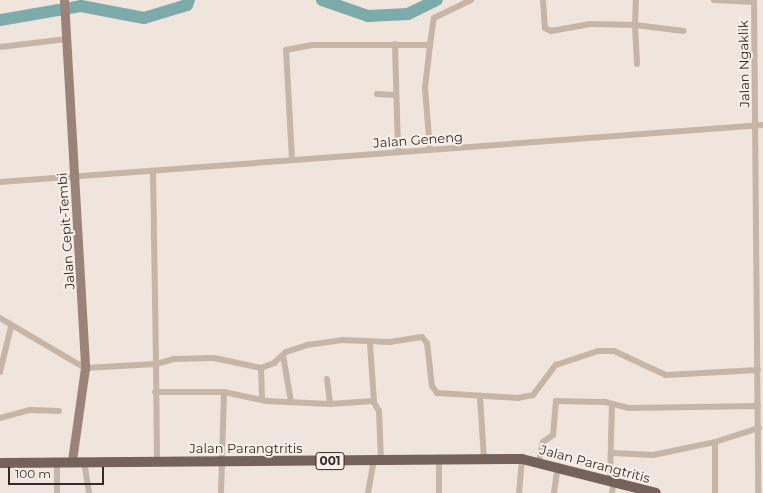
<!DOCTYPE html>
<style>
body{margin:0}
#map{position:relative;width:763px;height:493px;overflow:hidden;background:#f0e5dc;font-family:Montserrat,sans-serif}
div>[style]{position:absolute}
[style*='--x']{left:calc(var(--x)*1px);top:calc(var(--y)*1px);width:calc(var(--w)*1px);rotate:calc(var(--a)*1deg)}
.river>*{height:12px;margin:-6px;padding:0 6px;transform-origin:6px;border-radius:6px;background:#7dabab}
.minor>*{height:6px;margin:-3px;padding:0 3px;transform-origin:3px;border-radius:3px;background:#c7b5a8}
.secondary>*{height:9px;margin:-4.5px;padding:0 4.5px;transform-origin:4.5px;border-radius:4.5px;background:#9a847a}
.primary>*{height:10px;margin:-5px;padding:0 5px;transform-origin:5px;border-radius:5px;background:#75625a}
span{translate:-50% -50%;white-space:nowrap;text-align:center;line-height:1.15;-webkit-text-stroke:4px #f8f0e8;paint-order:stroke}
.shield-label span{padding:1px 3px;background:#f8f0e8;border:1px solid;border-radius:3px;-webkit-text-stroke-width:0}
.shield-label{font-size:12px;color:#342b28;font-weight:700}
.street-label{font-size:13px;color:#342b28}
.scale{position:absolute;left:8px;top:467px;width:96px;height:18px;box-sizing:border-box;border:2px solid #342b28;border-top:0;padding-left:5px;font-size:12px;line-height:14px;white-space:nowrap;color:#342b28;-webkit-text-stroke:3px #f8f0e8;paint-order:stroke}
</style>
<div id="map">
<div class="river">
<div style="--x:322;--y:0;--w:49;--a:19.2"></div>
<div style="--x:368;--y:16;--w:40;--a:-2.9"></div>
<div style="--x:408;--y:14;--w:32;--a:-26"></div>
<div style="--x:0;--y:20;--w:82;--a:-9.8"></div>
<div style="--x:81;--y:6;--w:64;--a:10.8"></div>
<div style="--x:144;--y:18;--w:45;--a:-16.8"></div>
<div style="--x:187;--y:5;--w:5;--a:-68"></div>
</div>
<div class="minor">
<div style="--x:543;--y:0;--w:28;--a:86"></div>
<div style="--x:545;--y:28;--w:7;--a:27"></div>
<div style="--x:551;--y:31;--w:40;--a:-10"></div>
<div style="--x:590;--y:24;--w:45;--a:1.3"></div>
<div style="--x:635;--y:25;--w:25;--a:-88"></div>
<div style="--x:714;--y:0;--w:40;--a:2.9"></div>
<div style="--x:754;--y:0;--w:493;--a:89.5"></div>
<div style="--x:395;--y:44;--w:108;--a:88.4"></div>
<div style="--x:430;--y:45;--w:27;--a:-82"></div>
<div style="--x:434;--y:18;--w:41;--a:-25.9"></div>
<div style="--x:0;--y:47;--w:67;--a:-6.8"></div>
<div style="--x:637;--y:64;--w:39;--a:-93"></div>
<div style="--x:635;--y:25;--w:49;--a:7"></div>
<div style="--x:377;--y:94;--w:18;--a:3"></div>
<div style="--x:292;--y:160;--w:110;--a:-93.1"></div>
<div style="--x:286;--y:50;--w:25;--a:-11"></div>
<div style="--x:311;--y:45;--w:119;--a:0"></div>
<div style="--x:430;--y:45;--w:43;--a:96.6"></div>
<div style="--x:425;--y:88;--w:62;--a:85.4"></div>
<div style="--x:153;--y:171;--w:193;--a:89.1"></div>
<div style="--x:156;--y:364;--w:19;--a:-16"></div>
<div style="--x:174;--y:359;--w:40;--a:-1.4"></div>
<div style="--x:214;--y:358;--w:48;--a:12"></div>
<div style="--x:261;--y:368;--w:14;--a:-21"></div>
<div style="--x:274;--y:363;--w:16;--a:-43"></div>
<div style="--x:286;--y:352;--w:22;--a:-18"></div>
<div style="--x:307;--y:345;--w:35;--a:-8"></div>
<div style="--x:342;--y:340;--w:48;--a:2.4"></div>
<div style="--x:390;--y:342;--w:32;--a:-9"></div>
<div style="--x:422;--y:337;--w:8;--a:50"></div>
<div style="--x:427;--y:343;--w:43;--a:83.4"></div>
<div style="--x:432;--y:386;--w:9;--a:54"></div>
<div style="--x:437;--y:393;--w:81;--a:3.5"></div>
<div style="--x:518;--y:398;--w:15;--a:-11"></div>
<div style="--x:533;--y:395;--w:38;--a:-53"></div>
<div style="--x:556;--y:365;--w:44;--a:-18.4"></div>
<div style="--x:598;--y:351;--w:16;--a:0"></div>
<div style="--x:614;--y:351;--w:57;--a:24.8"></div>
<div style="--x:666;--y:375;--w:92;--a:-3.1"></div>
<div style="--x:0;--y:182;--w:765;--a:-4.27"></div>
<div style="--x:0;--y:318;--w:99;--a:30.5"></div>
<div style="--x:85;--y:368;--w:71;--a:-3.2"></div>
<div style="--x:156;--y:364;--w:98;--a:89.4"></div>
<div style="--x:370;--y:344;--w:57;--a:86"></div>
<div style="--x:283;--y:355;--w:48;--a:80.3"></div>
<div style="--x:261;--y:368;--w:32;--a:88"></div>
<div style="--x:0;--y:372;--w:46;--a:-76.3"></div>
<div style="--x:327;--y:379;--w:25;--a:83"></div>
<div style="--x:155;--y:392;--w:69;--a:0"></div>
<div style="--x:224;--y:392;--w:43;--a:12.1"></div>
<div style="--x:266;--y:401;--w:64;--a:2.7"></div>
<div style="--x:330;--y:404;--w:43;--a:-4"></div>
<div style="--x:373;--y:401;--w:12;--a:59"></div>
<div style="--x:379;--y:411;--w:49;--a:87.7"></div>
<div style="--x:480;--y:397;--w:62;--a:86.3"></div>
<div style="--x:0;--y:418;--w:31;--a:-15"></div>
<div style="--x:30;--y:410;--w:29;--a:2"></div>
<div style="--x:715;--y:442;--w:51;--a:90"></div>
<div style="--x:613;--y:453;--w:40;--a:2.9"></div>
<div style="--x:653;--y:455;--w:63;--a:-11.8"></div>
<div style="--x:715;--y:442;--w:46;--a:-17.7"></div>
<div style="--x:57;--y:461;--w:32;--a:90"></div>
<div style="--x:84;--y:461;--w:32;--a:81"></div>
<div style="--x:539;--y:461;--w:19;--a:-78"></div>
<div style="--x:543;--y:442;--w:12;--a:-35"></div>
<div style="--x:553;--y:435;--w:34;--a:-85"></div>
<div style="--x:556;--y:401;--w:49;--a:1.2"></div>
<div style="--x:605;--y:402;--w:25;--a:14"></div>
<div style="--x:629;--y:408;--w:129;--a:-0.9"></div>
<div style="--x:610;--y:480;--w:76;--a:-88.5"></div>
<div style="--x:221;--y:493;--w:101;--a:-88.3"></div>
<div style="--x:368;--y:493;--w:34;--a:-80"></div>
<div style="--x:439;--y:493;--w:33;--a:-90"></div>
<div style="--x:519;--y:493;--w:34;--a:-85"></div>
<div style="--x:554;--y:493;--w:27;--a:-82"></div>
<div style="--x:612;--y:493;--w:12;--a:-81"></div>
</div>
<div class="secondary">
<div style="--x:64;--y:0;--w:369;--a:86.7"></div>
<div style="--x:85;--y:368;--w:93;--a:98"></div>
</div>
<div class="primary">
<div style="--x:0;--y:463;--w:522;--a:-0.44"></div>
<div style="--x:522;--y:459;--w:138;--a:14.2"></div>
</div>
<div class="shield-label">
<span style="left:330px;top:461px">001</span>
</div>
<div class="street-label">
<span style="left:744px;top:64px;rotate:-91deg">Jalan Ngaklik</span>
<span style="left:418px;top:140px;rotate:-4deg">Jalan Geneng</span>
<span style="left:66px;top:231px;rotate:-94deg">Jalan Cepit-Tembi</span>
<span style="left:246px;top:448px">Jalan Parangtritis</span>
<span style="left:595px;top:464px;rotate:15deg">Jalan Parangtritis</span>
</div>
<div class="scale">100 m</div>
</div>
